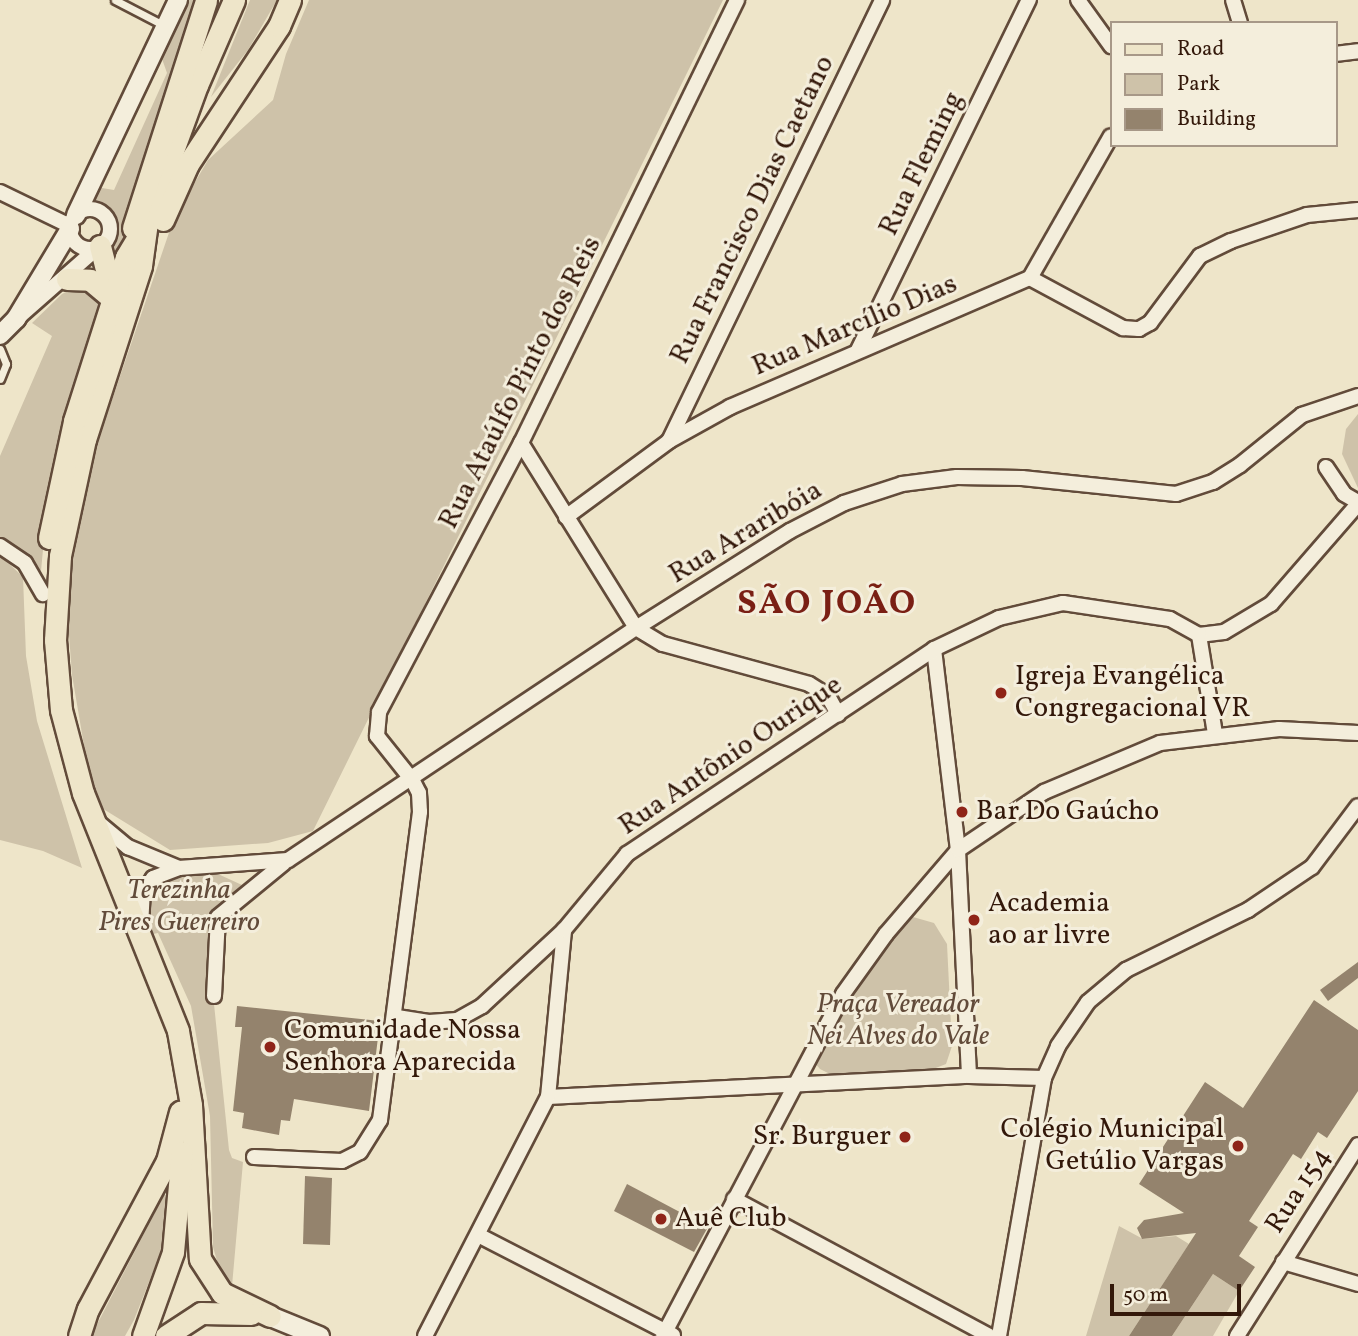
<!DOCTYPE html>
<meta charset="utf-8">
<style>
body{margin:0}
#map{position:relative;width:1358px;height:1336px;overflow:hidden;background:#eee5c9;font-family:Vollkorn,serif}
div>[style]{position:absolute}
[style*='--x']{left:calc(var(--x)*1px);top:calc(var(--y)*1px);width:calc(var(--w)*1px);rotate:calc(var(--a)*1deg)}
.green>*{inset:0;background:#cec2a9}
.building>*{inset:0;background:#94836d}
.roads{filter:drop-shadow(2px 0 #624b3a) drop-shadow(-2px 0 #624b3a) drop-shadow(0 2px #624b3a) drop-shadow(0 -2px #624b3a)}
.service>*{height:7px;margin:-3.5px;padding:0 3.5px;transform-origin:3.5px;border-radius:3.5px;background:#f4eedc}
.minor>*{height:14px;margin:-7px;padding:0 7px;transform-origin:7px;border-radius:7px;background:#f4eedc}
.minor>.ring{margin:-7px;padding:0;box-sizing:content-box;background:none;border:14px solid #f4eedc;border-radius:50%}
.tertiary>*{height:18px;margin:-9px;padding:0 9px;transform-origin:9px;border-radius:9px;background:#f4eedc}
.secondary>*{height:19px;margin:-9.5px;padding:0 9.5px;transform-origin:9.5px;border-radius:9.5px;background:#f4eedc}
.primary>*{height:21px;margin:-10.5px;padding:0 10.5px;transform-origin:10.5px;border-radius:10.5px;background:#eee5c9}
.dots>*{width:19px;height:19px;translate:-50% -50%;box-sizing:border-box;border:4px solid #f4eedc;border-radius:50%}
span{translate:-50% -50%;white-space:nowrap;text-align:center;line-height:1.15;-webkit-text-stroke:6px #f4eedc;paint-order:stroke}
.street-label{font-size:28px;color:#33180a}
.poi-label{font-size:28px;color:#33180a}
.left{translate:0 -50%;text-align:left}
.right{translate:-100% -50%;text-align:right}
.park-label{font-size:28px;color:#624b3a;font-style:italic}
.district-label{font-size:35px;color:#7a1f14;font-weight:700;letter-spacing:2px}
.legend{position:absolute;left:1110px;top:21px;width:228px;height:126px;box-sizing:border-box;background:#f4eedc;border:2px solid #a79888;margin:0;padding:9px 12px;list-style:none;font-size:21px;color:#33180a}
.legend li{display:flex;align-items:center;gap:14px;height:35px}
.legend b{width:35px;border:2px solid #a79888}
.scale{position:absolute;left:1110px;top:1284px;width:131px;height:32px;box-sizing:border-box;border:4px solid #33180a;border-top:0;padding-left:9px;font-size:21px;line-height:24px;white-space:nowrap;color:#33180a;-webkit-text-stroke:5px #f4eedc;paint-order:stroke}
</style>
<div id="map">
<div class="green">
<div style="clip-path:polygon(188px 0,199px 0,141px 166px,116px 273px,106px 253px,115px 230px,112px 217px,105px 210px,89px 205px,96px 187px,114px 190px,167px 73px,161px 56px)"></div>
<div style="clip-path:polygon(250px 0,277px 0,248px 50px,211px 97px)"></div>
<div style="clip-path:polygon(309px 0,723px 0,313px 831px,268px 843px,170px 850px,100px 807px,88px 769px,72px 675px,66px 595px,74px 543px,84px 482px,174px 218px,208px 160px,273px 100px,286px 54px)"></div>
<div style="clip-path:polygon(80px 285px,103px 300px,47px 507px,41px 571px,25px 554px,0 540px,0 456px,52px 336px,32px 323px,62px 294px)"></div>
<div style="clip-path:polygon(1358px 414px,1358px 488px,1342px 454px,1346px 429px)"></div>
<div style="clip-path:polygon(0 555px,23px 577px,26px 656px,37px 721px,82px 868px,43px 851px,0 840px)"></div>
<div style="clip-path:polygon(179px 874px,218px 874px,242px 885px,217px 907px,208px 927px,208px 1003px,214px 1004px,229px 1150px,232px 1158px,243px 1162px,232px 1286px,220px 1271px,213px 1247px,210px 1116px,191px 1006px,158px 933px,153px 934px,145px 918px,145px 898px,152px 886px)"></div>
<div style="clip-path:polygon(913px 917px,934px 923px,947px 944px,952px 1046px,946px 1064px,923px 1073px,832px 1075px,820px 1069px,814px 1062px,831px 1025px,900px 926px)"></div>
<div style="clip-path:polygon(164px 1195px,171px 1195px,170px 1214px,160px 1254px,134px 1320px,125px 1336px,91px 1336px)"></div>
<div style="clip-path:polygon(1119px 1226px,1143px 1239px,1176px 1236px,1189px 1244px,1129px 1336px,1086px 1336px)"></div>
<div style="clip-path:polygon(1213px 1274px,1239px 1291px,1213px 1336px,1172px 1336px)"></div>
</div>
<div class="building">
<div style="clip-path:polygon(1358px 962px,1358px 978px,1328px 1001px,1320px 990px)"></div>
<div style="clip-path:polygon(1314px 1000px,1358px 1030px,1358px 1091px,1327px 1138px,1318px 1132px,1301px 1159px,1293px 1154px,1249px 1221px,1258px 1227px,1239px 1256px,1255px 1267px,1239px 1291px,1213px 1274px,1172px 1336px,1129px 1336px,1196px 1233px,1142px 1239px,1137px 1228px,1144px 1220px,1184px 1213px,1139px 1184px,1205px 1082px,1243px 1108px)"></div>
<div style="clip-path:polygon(237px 1006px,380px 1021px,369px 1111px,294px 1099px,290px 1121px,281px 1120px,279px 1135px,242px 1128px,244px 1113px,233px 1111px,242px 1027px,235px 1027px)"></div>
<div style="clip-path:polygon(305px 1176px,332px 1178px,330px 1245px,303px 1244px)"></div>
<div style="clip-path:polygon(627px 1184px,708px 1227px,694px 1252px,614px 1211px)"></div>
</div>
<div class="roads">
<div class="service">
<div style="--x:115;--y:0;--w:56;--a:27.5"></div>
<div style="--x:0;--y:349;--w:16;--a:68"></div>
<div style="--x:6;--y:364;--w:16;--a:112"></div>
</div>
<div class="minor">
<div style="--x:1078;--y:0;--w:57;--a:54.3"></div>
<div style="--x:1233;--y:0;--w:24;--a:73"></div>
<div style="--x:1335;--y:54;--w:23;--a:-7"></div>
<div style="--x:0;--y:192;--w:78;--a:25.9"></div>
<div class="ring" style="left:70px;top:209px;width:26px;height:26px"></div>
<div style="--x:1030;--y:278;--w:106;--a:28.3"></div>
<div style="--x:1123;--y:328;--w:16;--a:4"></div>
<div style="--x:1139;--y:329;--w:13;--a:-29"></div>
<div style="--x:1150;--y:323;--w:84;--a:-53.3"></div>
<div style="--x:1200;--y:256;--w:34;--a:-26"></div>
<div style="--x:1231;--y:241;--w:80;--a:-18.9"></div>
<div style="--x:1307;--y:215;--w:51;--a:-5.6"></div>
<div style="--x:20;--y:316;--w:103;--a:-41.4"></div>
<div style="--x:858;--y:350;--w:390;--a:-64"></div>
<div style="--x:669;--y:441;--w:490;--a:-64.2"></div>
<div style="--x:521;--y:443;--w:218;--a:58.1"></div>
<div style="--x:636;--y:628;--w:31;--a:31"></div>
<div style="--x:663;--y:644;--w:151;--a:15.3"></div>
<div style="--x:809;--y:684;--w:22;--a:32"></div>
<div style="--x:828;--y:696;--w:21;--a:61"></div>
<div style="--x:1326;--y:467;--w:32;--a:56"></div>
<div style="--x:1344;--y:494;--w:16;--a:30"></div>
<div style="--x:566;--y:517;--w:128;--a:-36.4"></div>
<div style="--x:669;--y:441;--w:70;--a:-29.1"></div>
<div style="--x:730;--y:407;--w:327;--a:-23.3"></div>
<div style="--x:1030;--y:278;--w:163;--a:-60.3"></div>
<div style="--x:0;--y:546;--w:30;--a:34"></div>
<div style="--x:25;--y:563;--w:36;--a:60"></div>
<div style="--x:1199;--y:635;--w:25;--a:-7"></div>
<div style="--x:1224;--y:632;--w:55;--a:-30.8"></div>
<div style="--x:1271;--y:604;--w:133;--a:-49"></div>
<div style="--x:1199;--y:635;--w:100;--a:80.8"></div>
<div style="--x:934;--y:649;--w:202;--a:83.2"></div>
<div style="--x:958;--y:850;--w:226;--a:87.2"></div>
<div style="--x:99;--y:823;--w:38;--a:40"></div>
<div style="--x:128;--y:847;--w:55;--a:22.4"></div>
<div style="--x:141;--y:927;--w:34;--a:-87"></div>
<div style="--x:143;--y:893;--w:18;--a:-56"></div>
<div style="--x:153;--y:878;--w:28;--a:-21"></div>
<div style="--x:179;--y:868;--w:109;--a:-4.2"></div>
<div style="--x:288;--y:860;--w:418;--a:-33.7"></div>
<div style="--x:636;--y:628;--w:182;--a:-32.2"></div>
<div style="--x:790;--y:531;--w:61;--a:-27.4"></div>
<div style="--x:844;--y:503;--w:61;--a:-18.1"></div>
<div style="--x:902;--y:484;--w:55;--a:-7.3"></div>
<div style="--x:957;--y:477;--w:65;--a:0.9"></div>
<div style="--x:1022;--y:478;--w:155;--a:5.9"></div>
<div style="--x:1176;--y:494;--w:39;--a:-18"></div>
<div style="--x:1213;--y:482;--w:32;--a:-32"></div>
<div style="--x:1240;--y:465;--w:80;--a:-38.9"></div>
<div style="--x:1302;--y:415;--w:59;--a:-18.7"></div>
<div style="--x:214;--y:996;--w:79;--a:-87.1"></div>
<div style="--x:218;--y:917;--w:85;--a:-39.3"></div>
<div style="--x:397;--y:1017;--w:32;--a:9"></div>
<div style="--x:429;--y:1022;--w:28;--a:-4"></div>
<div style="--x:457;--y:1020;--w:29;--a:-29"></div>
<div style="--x:482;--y:1006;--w:112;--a:-42.8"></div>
<div style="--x:548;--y:1097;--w:422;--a:-2.9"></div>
<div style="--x:969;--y:1076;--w:75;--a:1.5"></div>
<div style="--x:254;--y:1157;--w:88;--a:2.6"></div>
<div style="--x:342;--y:1161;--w:20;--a:-27"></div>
<div style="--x:360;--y:1152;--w:38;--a:-58"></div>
<div style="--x:380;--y:1120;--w:311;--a:-82.6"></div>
<div style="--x:420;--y:812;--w:19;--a:-93"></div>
<div style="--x:419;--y:793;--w:13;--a:-117"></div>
<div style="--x:413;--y:781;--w:58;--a:-128.7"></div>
<div style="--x:377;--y:736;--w:24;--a:-85"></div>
<div style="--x:379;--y:712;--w:304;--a:-62.2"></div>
<div style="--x:521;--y:443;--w:493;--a:-64"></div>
<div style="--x:734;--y:1199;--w:289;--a:28.2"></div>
<div style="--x:480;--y:1236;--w:217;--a:27.2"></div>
<div style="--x:1283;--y:1262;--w:78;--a:16.3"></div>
<div style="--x:425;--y:1336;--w:269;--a:-62.8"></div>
<div style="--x:548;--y:1097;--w:168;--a:-84.5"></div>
<div style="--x:564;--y:930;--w:99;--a:-50.3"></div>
<div style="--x:627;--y:854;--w:369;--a:-33.7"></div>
<div style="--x:934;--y:649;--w:72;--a:-25.5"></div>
<div style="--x:999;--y:618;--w:66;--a:-13.2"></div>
<div style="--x:1063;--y:603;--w:108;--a:8.5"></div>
<div style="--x:1170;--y:619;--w:33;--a:29"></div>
<div style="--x:663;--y:1336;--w:386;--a:-62.2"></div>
<div style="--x:843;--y:994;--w:74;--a:-54.4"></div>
<div style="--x:886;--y:934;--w:111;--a:-49.4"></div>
<div style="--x:958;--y:850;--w:104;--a:-34"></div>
<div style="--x:1044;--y:792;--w:126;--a:-22.9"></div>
<div style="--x:1160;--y:743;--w:120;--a:-6.7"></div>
<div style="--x:1279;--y:729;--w:79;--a:2.9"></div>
<div style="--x:999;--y:1336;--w:262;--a:-80.1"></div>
<div style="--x:1044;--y:1078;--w:35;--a:-66"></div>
<div style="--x:1058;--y:1046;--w:53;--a:-55.7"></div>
<div style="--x:1088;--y:1002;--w:50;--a:-40.1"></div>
<div style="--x:1126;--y:970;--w:136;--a:-26.2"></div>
<div style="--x:1248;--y:910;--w:77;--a:-33.9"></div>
<div style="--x:1312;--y:867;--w:76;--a:-53"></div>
<div style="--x:1237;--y:1336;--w:226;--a:-57.6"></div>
</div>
<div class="tertiary">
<div style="--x:76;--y:215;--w:238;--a:-64.6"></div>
<div style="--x:0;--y:335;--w:23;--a:-45"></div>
<div style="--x:16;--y:319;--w:105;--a:-59"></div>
</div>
<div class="secondary">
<div style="--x:270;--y:1316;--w:53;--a:22.2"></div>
</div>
<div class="primary">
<div style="--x:234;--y:0;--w:93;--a:113.5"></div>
<div style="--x:197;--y:85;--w:146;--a:110.1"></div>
<div style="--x:147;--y:222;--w:44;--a:97.8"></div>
<div style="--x:141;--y:266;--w:182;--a:107.9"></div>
<div style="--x:85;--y:439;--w:120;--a:102.1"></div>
<div style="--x:60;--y:556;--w:84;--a:93.4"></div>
<div style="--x:55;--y:640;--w:70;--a:85.1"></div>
<div style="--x:61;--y:710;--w:86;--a:75.2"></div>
<div style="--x:83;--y:793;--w:256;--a:68.2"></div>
<div style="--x:178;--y:1031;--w:75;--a:80"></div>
<div style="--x:191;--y:1105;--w:154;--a:86.7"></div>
<div style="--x:200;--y:1259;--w:40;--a:57.1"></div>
<div style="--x:222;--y:1293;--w:53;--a:25.6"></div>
<div style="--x:163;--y:220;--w:61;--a:-65.9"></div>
<div style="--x:188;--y:164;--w:165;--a:-56.6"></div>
<div style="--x:279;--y:26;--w:28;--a:-67"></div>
<div style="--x:133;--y:228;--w:239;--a:-72.2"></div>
<div style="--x:100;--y:246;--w:53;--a:75.7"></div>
<div style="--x:67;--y:279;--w:23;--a:2"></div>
<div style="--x:90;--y:280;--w:30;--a:40"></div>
<div style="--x:49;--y:538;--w:120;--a:-77.9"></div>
<div style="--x:74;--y:421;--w:172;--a:-72.4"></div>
<div style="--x:126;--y:257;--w:33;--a:-59"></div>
<div style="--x:79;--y:1336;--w:28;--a:-72"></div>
<div style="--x:88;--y:1309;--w:168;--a:-61.9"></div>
<div style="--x:167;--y:1161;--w:51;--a:-75.1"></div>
<div style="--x:143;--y:1336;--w:89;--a:-70.3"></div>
<div style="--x:173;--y:1252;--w:100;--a:-84.9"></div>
<div style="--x:166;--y:1336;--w:42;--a:-33.3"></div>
<div style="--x:201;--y:1313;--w:50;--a:1.1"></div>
</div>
</div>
<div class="dots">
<div style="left:1001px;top:693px;background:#8f2418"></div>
<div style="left:962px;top:812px;background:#8f2418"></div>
<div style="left:974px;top:920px;background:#8f2418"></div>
<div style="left:270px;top:1047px;background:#8f2418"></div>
<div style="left:905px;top:1137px;background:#8f2418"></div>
<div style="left:1238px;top:1146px;background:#8f2418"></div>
<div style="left:661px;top:1219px;background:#8f2418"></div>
</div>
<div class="street-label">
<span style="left:922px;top:164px;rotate:-64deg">Rua Fleming</span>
<span style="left:753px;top:210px;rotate:-64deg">Rua Francisco Dias Caetano</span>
<span style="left:855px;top:326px;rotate:-23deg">Rua Marcílio Dias</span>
<span style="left:521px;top:383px;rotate:-63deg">Rua Ataúlfo Pinto dos Reis</span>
<span style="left:746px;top:533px;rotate:-31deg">Rua Araribóia</span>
<span style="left:731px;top:756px;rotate:-34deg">Rua Antônio Ourique</span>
<span style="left:1299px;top:1191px;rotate:-57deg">Rua 154</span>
</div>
<div class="poi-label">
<span class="left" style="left:1015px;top:693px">Igreja Evangélica<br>Congregacional VR</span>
<span class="left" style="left:976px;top:812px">Bar Do Gaúcho</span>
<span class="left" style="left:988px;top:920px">Academia<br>ao ar livre</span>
<span class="left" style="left:284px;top:1047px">Comunidade Nossa<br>Senhora Aparecida</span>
<span class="right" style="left:1224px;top:1146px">Colégio Municipal<br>Getúlio Vargas</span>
<span class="right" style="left:891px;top:1137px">Sr. Burguer</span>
<span class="left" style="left:675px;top:1219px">Auê Club</span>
</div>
<div class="park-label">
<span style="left:179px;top:907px">Terezinha<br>Pires Guerreiro</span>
<span style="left:898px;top:1021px">Praça Vereador<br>Nei Alves do Vale</span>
</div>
<div class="district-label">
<span style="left:827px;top:604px">SÃO JOÃO</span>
</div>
<ul class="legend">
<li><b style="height:9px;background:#eee5c9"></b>Road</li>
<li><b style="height:19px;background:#cec2a9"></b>Park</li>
<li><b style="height:19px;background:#94836d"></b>Building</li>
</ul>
<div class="scale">50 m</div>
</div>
